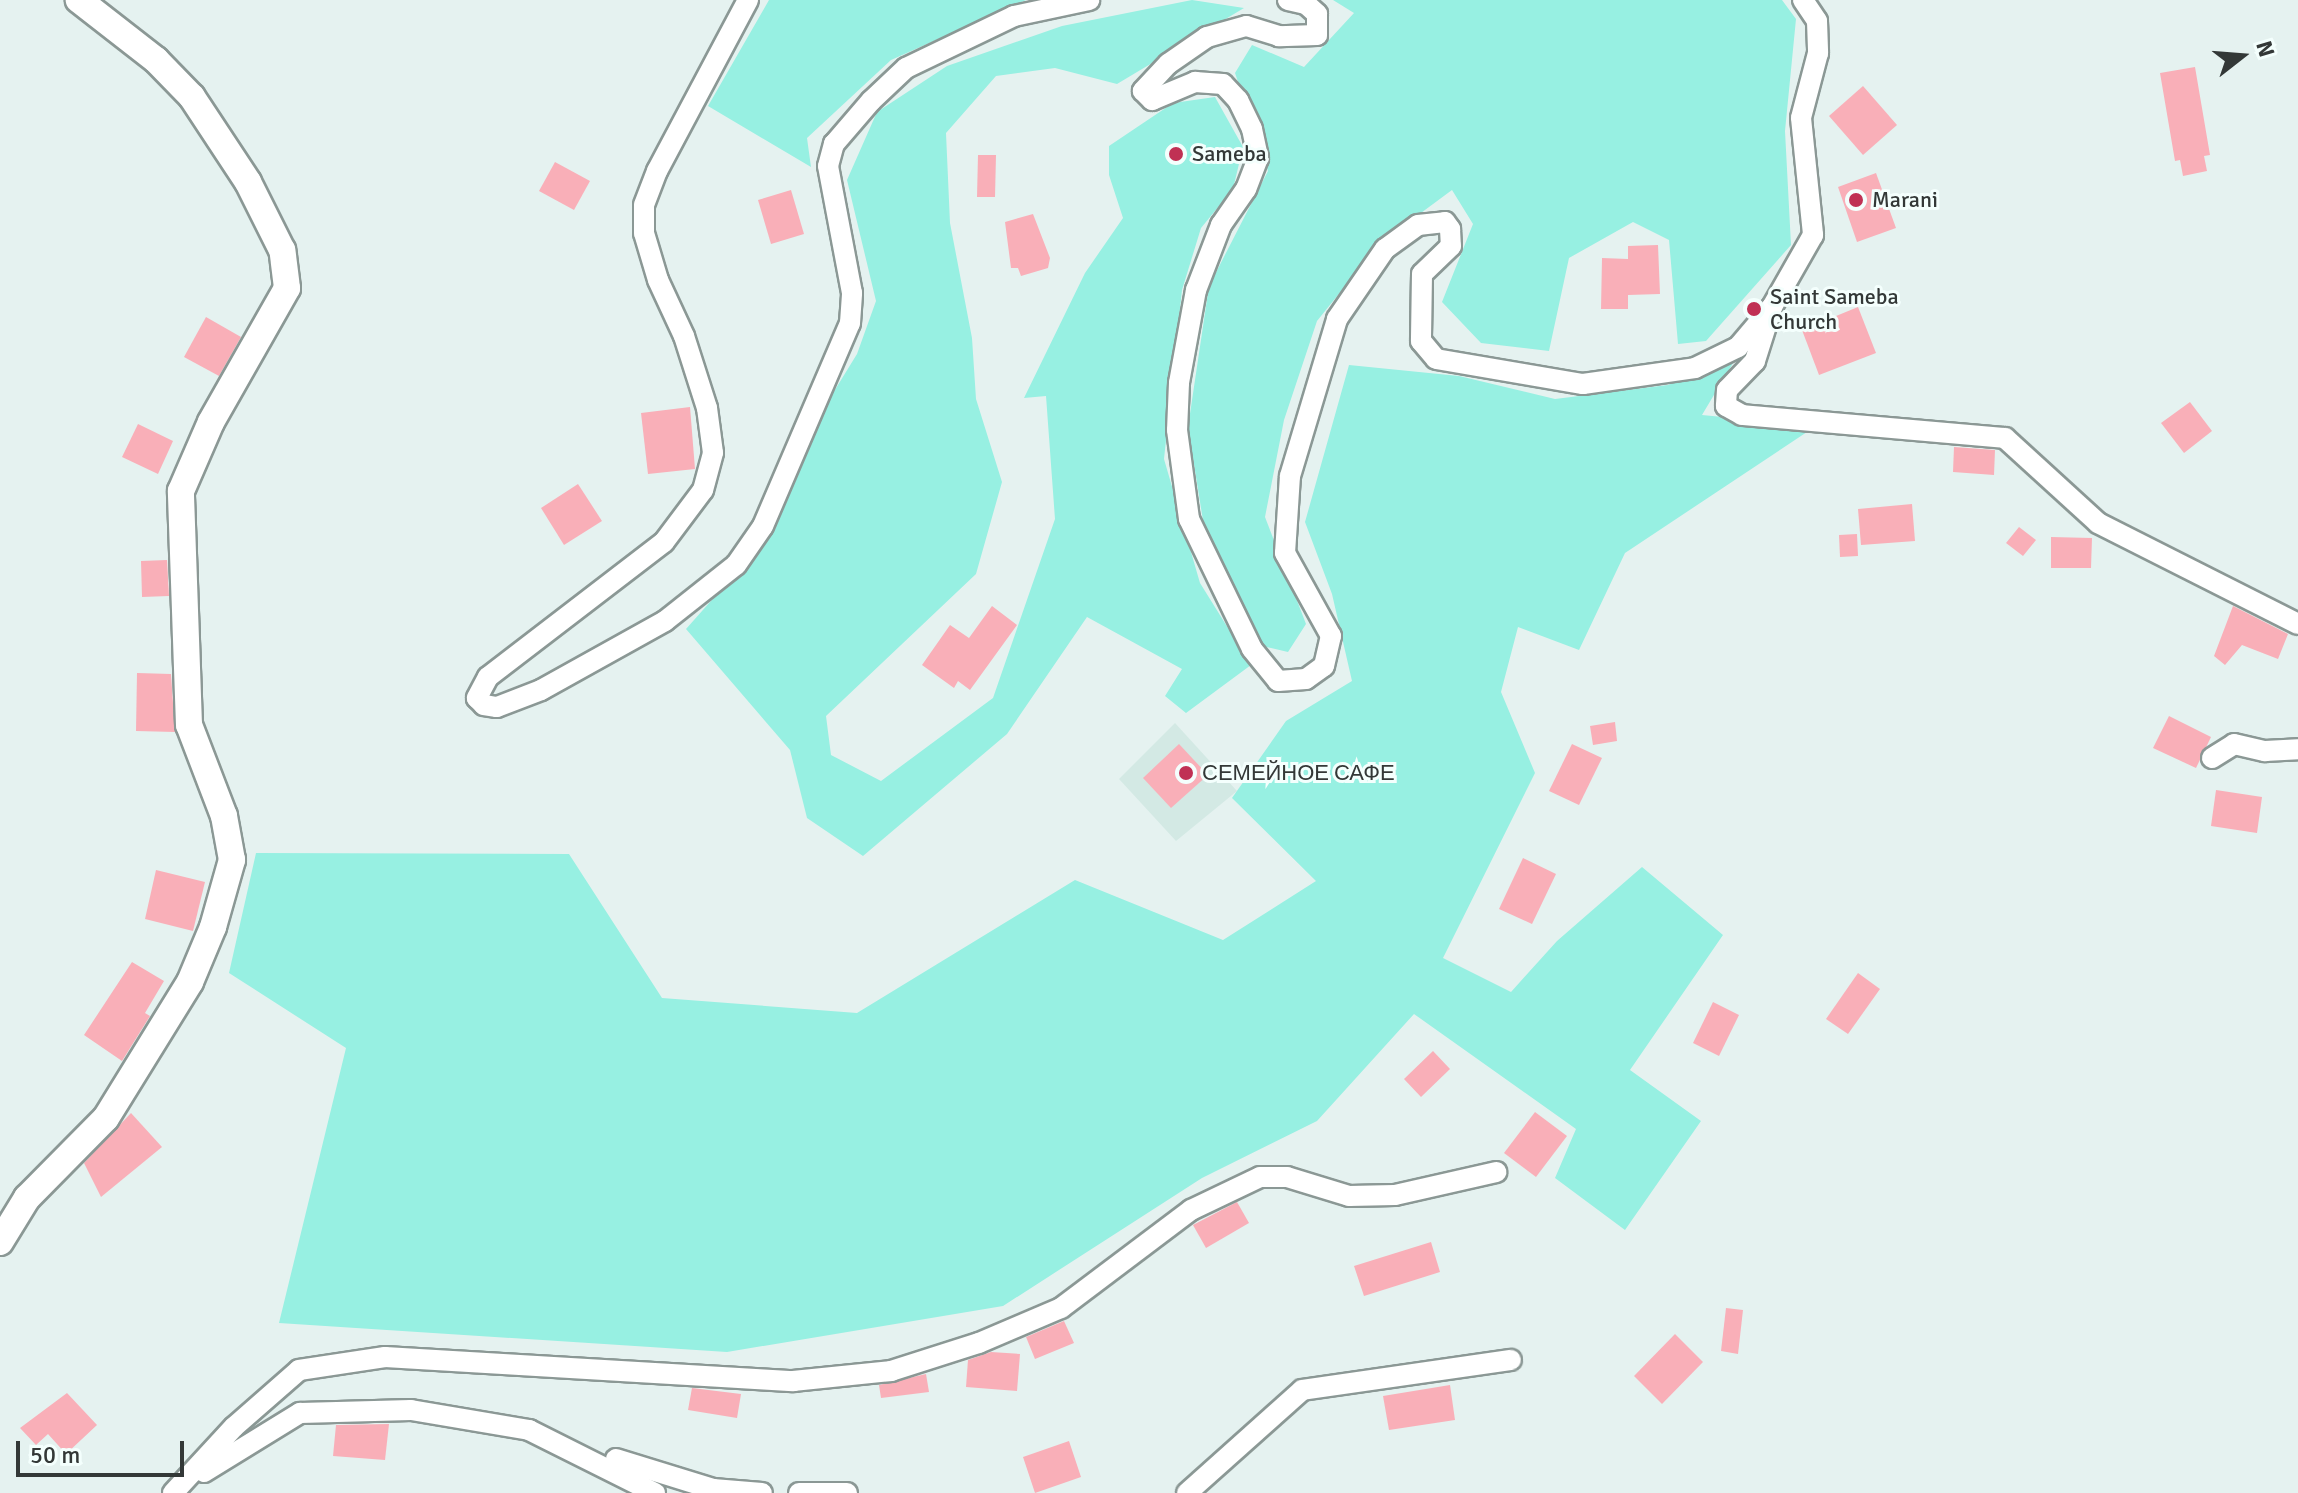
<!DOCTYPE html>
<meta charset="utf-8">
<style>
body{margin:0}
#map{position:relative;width:2298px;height:1493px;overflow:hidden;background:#e5f2f0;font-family:Signika,sans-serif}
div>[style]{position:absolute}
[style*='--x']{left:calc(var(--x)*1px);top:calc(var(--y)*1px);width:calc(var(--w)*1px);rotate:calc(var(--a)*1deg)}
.built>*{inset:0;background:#d3e9e4}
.green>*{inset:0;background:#97f0e2}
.building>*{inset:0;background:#f9afb8}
.roads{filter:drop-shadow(2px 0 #8b9895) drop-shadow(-2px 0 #8b9895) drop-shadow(0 2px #8b9895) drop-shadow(0 -2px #8b9895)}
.minor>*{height:20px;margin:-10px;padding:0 10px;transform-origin:10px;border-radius:10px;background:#fff}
.tertiary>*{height:26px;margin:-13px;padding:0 13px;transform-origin:13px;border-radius:13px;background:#fff}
.dots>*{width:22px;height:22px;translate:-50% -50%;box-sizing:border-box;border:4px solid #f4fffd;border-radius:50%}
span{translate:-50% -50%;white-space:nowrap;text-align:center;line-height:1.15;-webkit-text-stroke:6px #f4fffd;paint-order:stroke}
.poi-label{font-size:22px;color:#333837}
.left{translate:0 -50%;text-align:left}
.north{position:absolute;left:2202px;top:16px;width:80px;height:80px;-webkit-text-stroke:6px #f4fffd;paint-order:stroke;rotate:73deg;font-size:22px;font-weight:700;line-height:32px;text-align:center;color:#333837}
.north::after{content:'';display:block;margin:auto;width:28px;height:36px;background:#333837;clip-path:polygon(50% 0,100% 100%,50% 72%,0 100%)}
.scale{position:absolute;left:16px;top:1441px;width:168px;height:36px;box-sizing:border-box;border:4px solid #333837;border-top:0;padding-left:10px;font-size:24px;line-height:28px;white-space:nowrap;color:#333837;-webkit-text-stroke:6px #f4fffd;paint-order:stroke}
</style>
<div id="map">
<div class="built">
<div style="clip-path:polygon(1175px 723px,1237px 791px,1176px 841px,1119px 779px)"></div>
</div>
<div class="green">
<div style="clip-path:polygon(769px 0,1026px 0,891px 60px,807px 138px,811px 167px,708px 106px)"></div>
<div style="clip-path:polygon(1192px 0,1244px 8px,1117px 84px,1055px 68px,996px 76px,946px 133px,950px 223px,972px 338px,976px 399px,1002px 482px,976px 574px,826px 716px,831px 755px,881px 781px,993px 698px,1055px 519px,1046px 396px,1024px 398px,1085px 273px,1123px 218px,1109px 175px,1109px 146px,1173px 103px,1215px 97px,1243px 147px,1233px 189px,1201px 228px,1182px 290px,1164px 459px,1200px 583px,1251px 665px,1186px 713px,1165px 696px,1182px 669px,1087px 617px,1007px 734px,863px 856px,807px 818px,790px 750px,686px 629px,775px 529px,809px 432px,857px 354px,876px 301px,847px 180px,877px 112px,947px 66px,1062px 26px)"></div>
<div style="clip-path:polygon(1333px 0,1782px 0,1796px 19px,1785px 131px,1791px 245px,1706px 341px,1678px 344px,1669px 240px,1633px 222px,1569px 258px,1549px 351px,1481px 343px,1442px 302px,1473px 224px,1452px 190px,1379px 244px,1317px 321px,1284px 420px,1265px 517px,1306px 624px,1288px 652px,1262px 646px,1205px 533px,1188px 427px,1209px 286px,1268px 171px,1235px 73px,1252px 45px,1304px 67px,1354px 13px)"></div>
<div style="clip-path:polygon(1739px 353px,1702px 415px,1816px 426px,1625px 553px,1579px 650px,1518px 627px,1501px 692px,1535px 773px,1443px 958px,1511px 992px,1557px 941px,1642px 867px,1723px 935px,1630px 1070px,1701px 1121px,1625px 1230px,1555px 1178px,1576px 1129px,1414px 1014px,1317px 1121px,1202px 1178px,1003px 1306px,727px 1352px,279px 1323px,346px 1048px,229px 973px,256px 853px,569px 854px,662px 998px,857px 1013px,1075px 880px,1223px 940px,1316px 881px,1232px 798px,1286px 721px,1352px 681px,1332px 594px,1305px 522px,1349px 365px,1459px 376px,1555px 399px,1668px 385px)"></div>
</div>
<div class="building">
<div style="clip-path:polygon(2195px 67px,2210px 155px,2204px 156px,2207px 171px,2183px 176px,2180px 160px,2175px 161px,2160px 73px)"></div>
<div style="clip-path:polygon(1863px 86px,1897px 125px,1863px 155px,1829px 116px)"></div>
<div style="clip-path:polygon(978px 155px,996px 155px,995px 197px,977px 197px)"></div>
<div style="clip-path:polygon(555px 162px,590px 181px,574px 210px,539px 191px)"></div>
<div style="clip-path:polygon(1876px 173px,1896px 228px,1857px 242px,1838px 187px)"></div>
<div style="clip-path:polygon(791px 190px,804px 234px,771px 244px,758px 200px)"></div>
<div style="clip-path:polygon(1033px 214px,1050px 258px,1048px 268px,1021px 276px,1018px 268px,1011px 268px,1005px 222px)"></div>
<div style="clip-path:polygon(1658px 245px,1660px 294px,1628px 295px,1628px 309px,1601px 309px,1602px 258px,1628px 259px,1628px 246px)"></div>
<div style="clip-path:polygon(1858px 307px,1876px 353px,1819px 375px,1802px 330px)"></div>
<div style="clip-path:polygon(206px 317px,241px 337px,219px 376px,184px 357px)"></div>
<div style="clip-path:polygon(2190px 402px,2212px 431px,2184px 453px,2161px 423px)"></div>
<div style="clip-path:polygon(690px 407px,695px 469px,648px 474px,641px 413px)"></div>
<div style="clip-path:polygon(138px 424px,173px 441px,158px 474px,122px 457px)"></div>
<div style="clip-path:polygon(1954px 447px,1995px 450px,1994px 475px,1953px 472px)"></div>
<div style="clip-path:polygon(578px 484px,602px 521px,564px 545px,541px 508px)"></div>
<div style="clip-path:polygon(1912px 504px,1915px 541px,1861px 545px,1858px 509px)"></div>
<div style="clip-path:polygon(2019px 527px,2036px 540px,2023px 556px,2006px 543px)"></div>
<div style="clip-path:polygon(1857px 534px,1858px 556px,1840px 557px,1839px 535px)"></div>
<div style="clip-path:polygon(2051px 537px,2092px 538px,2091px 568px,2051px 568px)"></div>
<div style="clip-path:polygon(167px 560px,169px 596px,142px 597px,141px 561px)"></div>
<div style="clip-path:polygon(992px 606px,1017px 625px,970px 690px,958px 681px,954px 688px,922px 665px,950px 625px,969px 638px)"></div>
<div style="clip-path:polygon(2233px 606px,2288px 634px,2278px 659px,2242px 645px,2225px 665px,2214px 656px)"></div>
<div style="clip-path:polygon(137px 673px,171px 674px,175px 732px,136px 731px)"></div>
<div style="clip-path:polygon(2169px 716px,2211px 737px,2196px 768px,2153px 748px)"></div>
<div style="clip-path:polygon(1615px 722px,1617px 741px,1593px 745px,1590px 726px)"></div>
<div style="clip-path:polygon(1179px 744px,1208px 775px,1171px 808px,1143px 778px)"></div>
<div style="clip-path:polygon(1572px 744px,1602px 758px,1579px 805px,1549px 791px)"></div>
<div style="clip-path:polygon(2216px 790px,2262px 797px,2257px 833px,2211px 826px)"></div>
<div style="clip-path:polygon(1523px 858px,1556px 874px,1532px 924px,1499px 909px)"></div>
<div style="clip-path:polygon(156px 870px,205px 882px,193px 931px,145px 919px)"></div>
<div style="clip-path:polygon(132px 962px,164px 981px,145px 1013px,150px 1016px,122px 1061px,84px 1035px)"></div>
<div style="clip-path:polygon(1858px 973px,1880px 989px,1848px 1034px,1826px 1019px)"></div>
<div style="clip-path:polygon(1713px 1002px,1739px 1015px,1719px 1056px,1693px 1043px)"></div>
<div style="clip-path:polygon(1433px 1051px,1450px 1069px,1421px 1097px,1404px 1079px)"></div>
<div style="clip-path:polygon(1535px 1112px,1567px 1136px,1536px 1177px,1504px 1153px)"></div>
<div style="clip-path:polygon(131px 1113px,162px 1147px,101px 1197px,84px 1163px)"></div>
<div style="clip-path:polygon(1237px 1202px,1249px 1223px,1206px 1248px,1193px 1225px)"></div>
<div style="clip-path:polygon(1431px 1242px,1440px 1272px,1364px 1296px,1354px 1266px)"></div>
<div style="clip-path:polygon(1726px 1308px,1743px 1310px,1738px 1354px,1721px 1351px)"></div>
<div style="clip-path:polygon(1064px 1321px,1074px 1343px,1035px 1359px,1026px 1337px)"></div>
<div style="clip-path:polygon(1675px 1334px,1703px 1362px,1662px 1404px,1634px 1376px)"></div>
<div style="clip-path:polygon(991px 1352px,1020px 1354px,1017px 1391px,966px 1387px,968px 1360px)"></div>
<div style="clip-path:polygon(926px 1374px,929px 1392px,881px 1398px,879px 1385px)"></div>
<div style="clip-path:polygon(1450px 1385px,1455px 1420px,1389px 1430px,1383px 1396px)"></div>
<div style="clip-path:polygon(692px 1388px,741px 1394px,737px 1418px,688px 1410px)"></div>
<div style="clip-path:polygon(67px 1393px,97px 1425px,66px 1454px,48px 1434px,36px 1445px,20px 1428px)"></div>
<div style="clip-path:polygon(389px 1424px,385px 1460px,333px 1456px,336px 1425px)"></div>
<div style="clip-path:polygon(1069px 1441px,1081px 1477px,1035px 1493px,1023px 1457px)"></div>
</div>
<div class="roads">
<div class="minor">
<div style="--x:748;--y:0;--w:194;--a:118"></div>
<div style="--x:657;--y:171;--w:36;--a:111"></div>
<div style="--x:644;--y:205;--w:28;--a:90"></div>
<div style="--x:644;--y:233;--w:49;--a:73.4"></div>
<div style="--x:658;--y:280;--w:62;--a:65.1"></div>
<div style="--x:684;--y:336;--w:76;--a:72.3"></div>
<div style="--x:707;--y:408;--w:45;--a:82.4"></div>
<div style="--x:713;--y:453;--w:38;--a:105"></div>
<div style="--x:703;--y:490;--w:65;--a:126.9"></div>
<div style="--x:664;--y:542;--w:222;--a:142.5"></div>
<div style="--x:488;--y:677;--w:24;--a:118"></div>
<div style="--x:477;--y:698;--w:10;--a:45"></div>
<div style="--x:484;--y:705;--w:13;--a:9"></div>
<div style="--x:497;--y:707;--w:47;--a:-21.1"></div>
<div style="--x:541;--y:690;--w:142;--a:-29.1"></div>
<div style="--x:665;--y:621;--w:90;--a:-38.3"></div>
<div style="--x:736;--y:565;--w:47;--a:-55.3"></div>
<div style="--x:763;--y:526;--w:221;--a:-66.8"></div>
<div style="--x:850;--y:323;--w:30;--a:-86"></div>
<div style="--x:852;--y:293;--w:129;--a:-100.7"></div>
<div style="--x:828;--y:166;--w:23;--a:-75"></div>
<div style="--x:834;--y:144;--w:57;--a:-49.3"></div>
<div style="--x:871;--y:101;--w:48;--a:-43.3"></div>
<div style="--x:906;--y:68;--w:120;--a:-25.7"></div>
<div style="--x:1014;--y:16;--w:77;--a:-12"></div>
<div style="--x:1288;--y:0;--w:18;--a:13"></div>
<div style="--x:1306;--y:4;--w:15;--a:42"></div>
<div style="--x:1317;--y:14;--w:21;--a:90"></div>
<div style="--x:1317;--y:35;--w:38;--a:178"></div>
<div style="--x:1279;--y:36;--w:34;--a:-163"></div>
<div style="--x:1246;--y:26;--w:41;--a:164.2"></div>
<div style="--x:1207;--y:37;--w:47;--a:145.3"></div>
<div style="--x:1168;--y:64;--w:37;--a:133"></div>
<div style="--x:1143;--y:91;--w:13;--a:45"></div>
<div style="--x:1152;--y:100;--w:47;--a:-22.7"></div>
<div style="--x:1195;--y:82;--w:28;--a:4"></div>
<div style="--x:1223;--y:84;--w:22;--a:47"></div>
<div style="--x:1238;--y:100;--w:32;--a:64"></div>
<div style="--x:1252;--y:129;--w:30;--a:78"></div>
<div style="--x:1258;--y:158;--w:33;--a:111"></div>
<div style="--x:1246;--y:189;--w:44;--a:124.8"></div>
<div style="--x:1221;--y:225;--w:70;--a:111"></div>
<div style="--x:1196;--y:290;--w:95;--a:100.4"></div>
<div style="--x:1179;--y:383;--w:47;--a:92.4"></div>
<div style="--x:1177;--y:430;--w:90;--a:82.3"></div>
<div style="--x:1189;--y:519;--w:144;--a:64.1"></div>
<div style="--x:1252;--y:649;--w:41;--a:50.9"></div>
<div style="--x:1278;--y:681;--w:28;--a:-4"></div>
<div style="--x:1306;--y:679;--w:22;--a:-36"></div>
<div style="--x:1324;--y:666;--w:31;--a:-77"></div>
<div style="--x:1331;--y:636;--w:95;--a:-119"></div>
<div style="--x:1285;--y:553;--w:77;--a:-86.3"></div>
<div style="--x:1290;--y:476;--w:164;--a:-73.3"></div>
<div style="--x:1337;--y:319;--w:85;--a:-55.6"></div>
<div style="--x:1385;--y:249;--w:41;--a:-36"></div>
<div style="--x:1418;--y:225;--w:27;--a:-6"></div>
<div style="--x:1445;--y:222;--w:9;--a:54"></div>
<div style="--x:1450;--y:229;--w:17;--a:87"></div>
<div style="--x:1451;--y:246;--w:40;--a:136"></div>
<div style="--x:1422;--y:274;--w:67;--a:90.9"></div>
<div style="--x:1421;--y:341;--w:23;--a:50"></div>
<div style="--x:1436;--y:359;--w:149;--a:9.7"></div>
<div style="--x:1583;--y:384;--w:113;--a:-8.1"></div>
<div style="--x:1695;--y:368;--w:48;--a:-26"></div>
<div style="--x:1738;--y:347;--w:52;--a:-49.6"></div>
<div style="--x:1803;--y:0;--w:25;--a:56"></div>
<div style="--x:1817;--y:21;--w:32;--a:88"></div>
<div style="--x:1818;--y:53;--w:67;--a:104.7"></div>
<div style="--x:1801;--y:118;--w:118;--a:84.1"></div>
<div style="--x:1813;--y:235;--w:83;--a:119.7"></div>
<div style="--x:1772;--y:307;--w:57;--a:107.5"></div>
<div style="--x:1755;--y:361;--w:40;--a:134"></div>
<div style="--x:1727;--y:390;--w:16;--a:94"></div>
<div style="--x:1726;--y:406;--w:18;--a:29"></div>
<div style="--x:1742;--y:415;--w:264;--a:5"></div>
<div style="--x:2005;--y:438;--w:126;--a:42.4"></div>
<div style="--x:2098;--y:523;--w:224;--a:26.8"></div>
<div style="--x:2212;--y:758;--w:26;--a:-32"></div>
<div style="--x:2234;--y:744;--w:32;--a:13"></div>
<div style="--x:2265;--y:751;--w:33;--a:-3"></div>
<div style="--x:616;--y:1459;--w:102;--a:17.2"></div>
<div style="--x:713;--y:1489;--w:49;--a:4.7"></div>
<div style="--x:204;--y:1472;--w:113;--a:-31.6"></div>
<div style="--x:300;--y:1413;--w:111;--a:-1.5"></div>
<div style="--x:411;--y:1410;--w:120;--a:9.6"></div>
<div style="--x:529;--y:1430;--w:141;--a:26.6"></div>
<div style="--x:173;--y:1493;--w:90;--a:-47.3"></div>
<div style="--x:234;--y:1427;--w:86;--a:-41.2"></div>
<div style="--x:299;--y:1370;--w:87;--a:-8.6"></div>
<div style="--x:385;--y:1357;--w:409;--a:3.4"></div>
<div style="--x:793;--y:1381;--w:99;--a:-5.8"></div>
<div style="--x:891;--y:1371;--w:92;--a:-17.7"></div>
<div style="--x:979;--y:1343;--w:89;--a:-23.1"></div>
<div style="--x:1061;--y:1308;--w:163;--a:-37"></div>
<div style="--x:1191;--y:1210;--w:76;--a:-25.6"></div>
<div style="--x:1260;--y:1177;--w:27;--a:0"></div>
<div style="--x:1287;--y:1177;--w:65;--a:17"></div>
<div style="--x:1349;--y:1196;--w:46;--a:-1.2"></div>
<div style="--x:1395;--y:1195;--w:104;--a:-12.8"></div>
<div style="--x:799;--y:1493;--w:48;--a:0"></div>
<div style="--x:1187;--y:1493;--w:154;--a:-41.8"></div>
<div style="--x:1302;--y:1390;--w:211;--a:-8.2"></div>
</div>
<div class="tertiary">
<div style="--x:0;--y:1242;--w:52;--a:-58.5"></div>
<div style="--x:27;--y:1198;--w:112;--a:-45.4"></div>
<div style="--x:106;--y:1118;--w:160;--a:-58.3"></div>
<div style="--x:190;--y:982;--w:60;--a:-67.3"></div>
<div style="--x:213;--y:927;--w:70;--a:-74.2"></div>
<div style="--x:232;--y:860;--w:45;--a:-100.3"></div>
<div style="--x:224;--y:816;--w:97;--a:-111"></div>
<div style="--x:189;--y:725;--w:234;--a:-92"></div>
<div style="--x:181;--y:491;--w:75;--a:-66.5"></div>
<div style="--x:211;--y:422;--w:154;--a:-60.4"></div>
<div style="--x:287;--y:288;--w:38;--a:-97"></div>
<div style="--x:282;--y:250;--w:76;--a:-116.6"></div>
<div style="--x:248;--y:182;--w:102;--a:-123.4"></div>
<div style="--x:192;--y:97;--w:52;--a:-134.2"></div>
<div style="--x:156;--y:60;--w:98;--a:-142.1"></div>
</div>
</div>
<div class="dots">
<div style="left:1176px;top:154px;background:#c03154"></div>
<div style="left:1856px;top:200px;background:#c03154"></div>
<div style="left:1754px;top:309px;background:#c03154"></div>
<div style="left:1186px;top:773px;background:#c03154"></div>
</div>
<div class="poi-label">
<span class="left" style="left:1192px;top:154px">Sameba</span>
<span class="left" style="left:1872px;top:200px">Marani</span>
<span class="left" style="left:1770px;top:309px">Saint Sameba<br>Church</span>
<span class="left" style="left:1202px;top:773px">СЕМЕЙНОЕ САФЕ</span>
</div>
<div class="north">N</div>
<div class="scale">50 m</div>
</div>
